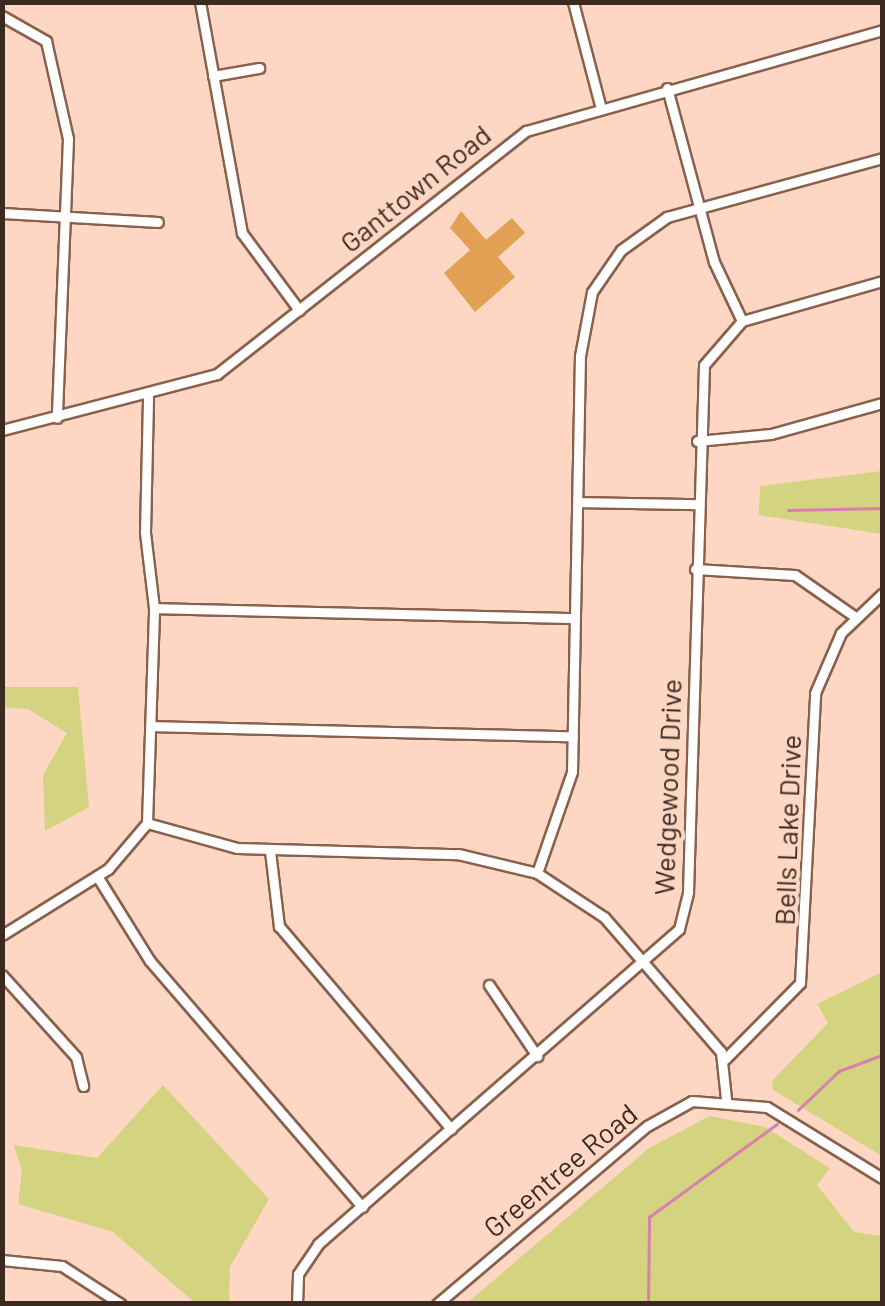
<!DOCTYPE html>
<style>
body{margin:0}
#map{position:relative;width:885px;height:1306px;overflow:hidden;background:#fdd7c4;font-family:Barlow,sans-serif}
div>[style]{position:absolute}
[style*='--x']{left:calc(var(--x)*1px);top:calc(var(--y)*1px);width:calc(var(--w)*1px);rotate:calc(var(--a)*1deg)}
.green>*{inset:0;background:#d4d37f}
.stream>*{height:2.5px;margin:-1.25px;padding:0 1.25px;transform-origin:1.25px;border-radius:1.25px;background:#d881af}
.building>*{inset:0;background:#e2a055}
.roads{filter:drop-shadow(2px 0 #89604c) drop-shadow(-2px 0 #89604c) drop-shadow(0 2px #89604c) drop-shadow(0 -2px #89604c)}
.minor>*{height:9px;margin:-4.5px;padding:0 4.5px;transform-origin:4.5px;border-radius:4.5px;background:#fff}
span{translate:-50% -50%;white-space:nowrap;text-align:center;line-height:1.15;-webkit-text-stroke:8px #fdd7c4;paint-order:stroke}
.street-label{font-size:28px;color:#3c2a21}
.frame{position:absolute;inset:0;border:5px solid #3c2a21;pointer-events:none}
</style>
<div id="map">
<div class="green">
<div style="clip-path:polygon(882px 471px,882px 534px,759px 515px,760px 486px)"></div>
<div style="clip-path:polygon(2px 687px,78px 687px,89px 807px,45px 831px,43px 775px,67px 733px,28px 709px,3px 707px)"></div>
<div style="clip-path:polygon(882px 972px,882px 1156px,773px 1090px,772px 1081px,828px 1023px,817px 1004px)"></div>
<div style="clip-path:polygon(163px 1085px,269px 1199px,230px 1267px,229px 1303px,195px 1303px,113px 1232px,18px 1204px,22px 1171px,14px 1145px,97px 1158px)"></div>
<div style="clip-path:polygon(710px 1116px,765px 1127px,830px 1168px,817px 1185px,854px 1232px,882px 1236px,882px 1303px,467px 1303px,649px 1148px)"></div>
</div>
<div class="stream">
<div style="--x:788;--y:510;--w:94;--a:-1.2"></div>
<div style="--x:798;--y:1110;--w:57;--a:-43.6"></div>
<div style="--x:839;--y:1071;--w:46;--a:-20.4"></div>
<div style="--x:648;--y:1304;--w:87;--a:-89.3"></div>
<div style="--x:649;--y:1217;--w:158;--a:-36"></div>
</div>
<div class="building">
<div style="clip-path:polygon(461px 211px,486px 240px,512px 218px,525px 233px,498px 257px,515px 277px,475px 312px,444px 273px,470px 250px,450px 228px)"></div>
</div>
<div class="roads">
<div class="minor">
<div style="--x:200;--y:2;--w:235;--a:79.7"></div>
<div style="--x:242;--y:233;--w:96;--a:53.5"></div>
<div style="--x:573;--y:2;--w:106;--a:75.3"></div>
<div style="--x:2;--y:16;--w:51;--a:29.6"></div>
<div style="--x:46;--y:41;--w:100;--a:77.3"></div>
<div style="--x:68;--y:139;--w:279;--a:92.3"></div>
<div style="--x:213;--y:76;--w:47;--a:-9.9"></div>
<div style="--x:667;--y:88;--w:180;--a:74.9"></div>
<div style="--x:714;--y:262;--w:65;--a:64.6"></div>
<div style="--x:2;--y:213;--w:156;--a:3.3"></div>
<div style="--x:2;--y:430;--w:222;--a:-14.6"></div>
<div style="--x:217;--y:374;--w:393;--a:-38.2"></div>
<div style="--x:526;--y:131;--w:370;--a:-15.8"></div>
<div style="--x:697;--y:441;--w:74;--a:-5.4"></div>
<div style="--x:771;--y:434;--w:115;--a:-15.6"></div>
<div style="--x:578;--y:502;--w:118;--a:1"></div>
<div style="--x:695;--y:569;--w:100;--a:3.4"></div>
<div style="--x:795;--y:575;--w:72;--a:34.8"></div>
<div style="--x:154;--y:608;--w:420;--a:1.4"></div>
<div style="--x:152;--y:726;--w:421;--a:1.4"></div>
<div style="--x:147;--y:823;--w:93;--a:15.5"></div>
<div style="--x:237;--y:848;--w:221;--a:1.6"></div>
<div style="--x:458;--y:854;--w:81;--a:13.5"></div>
<div style="--x:537;--y:873;--w:80;--a:33.3"></div>
<div style="--x:604;--y:917;--w:179;--a:49.1"></div>
<div style="--x:721;--y:1052;--w:47;--a:83.9"></div>
<div style="--x:270;--y:851;--w:76;--a:83.2"></div>
<div style="--x:279;--y:926;--w:266;--a:49.7"></div>
<div style="--x:537;--y:873;--w:107;--a:-70.9"></div>
<div style="--x:572;--y:772;--w:416;--a:-88.9"></div>
<div style="--x:580;--y:356;--w:65;--a:-79.4"></div>
<div style="--x:592;--y:292;--w:51;--a:-55.4"></div>
<div style="--x:621;--y:250;--w:57;--a:-35.7"></div>
<div style="--x:667;--y:217;--w:223;--a:-15.3"></div>
<div style="--x:97;--y:876;--w:100;--a:58.1"></div>
<div style="--x:150;--y:961;--w:325;--a:49.2"></div>
<div style="--x:2;--y:935;--w:125;--a:-31.9"></div>
<div style="--x:108;--y:869;--w:60;--a:-49.7"></div>
<div style="--x:147;--y:823;--w:215;--a:-88.1"></div>
<div style="--x:154;--y:608;--w:77;--a:-96.8"></div>
<div style="--x:145;--y:532;--w:135;--a:-88.7"></div>
<div style="--x:2;--y:975;--w:110;--a:47.9"></div>
<div style="--x:76;--y:1057;--w:30;--a:76"></div>
<div style="--x:489;--y:985;--w:86;--a:55.9"></div>
<div style="--x:725;--y:1059;--w:107;--a:-45.4"></div>
<div style="--x:800;--y:983;--w:290;--a:-87"></div>
<div style="--x:815;--y:693;--w:65;--a:-66.6"></div>
<div style="--x:841;--y:633;--w:57;--a:-43.6"></div>
<div style="--x:2;--y:1260;--w:60;--a:5.7"></div>
<div style="--x:62;--y:1266;--w:70;--a:32.8"></div>
<div style="--x:297;--y:1304;--w:30;--a:-88"></div>
<div style="--x:298;--y:1274;--w:36;--a:-56"></div>
<div style="--x:318;--y:1244;--w:479;--a:-41.1"></div>
<div style="--x:679;--y:929;--w:38;--a:-76"></div>
<div style="--x:688;--y:892;--w:527;--a:-88.26"></div>
<div style="--x:704;--y:365;--w:58;--a:-49.2"></div>
<div style="--x:742;--y:321;--w:146;--a:-15.9"></div>
<div style="--x:437;--y:1304;--w:275;--a:-40.3"></div>
<div style="--x:647;--y:1126;--w:51;--a:-29.1"></div>
<div style="--x:692;--y:1101;--w:75;--a:4.6"></div>
<div style="--x:767;--y:1107;--w:135;--a:31.7"></div>
</div>
</div>
<div class="street-label">
<span style="left:415px;top:188px;rotate:-39deg">Ganttown Road</span>
<span style="left:667px;top:787px;rotate:-88deg">Wedgewood Drive</span>
<span style="left:787px;top:830px;rotate:-88deg">Bells Lake Drive</span>
<span style="left:560px;top:1170px;rotate:-40deg">Greentree Road</span>
</div>
<div class="frame"></div>
</div>
